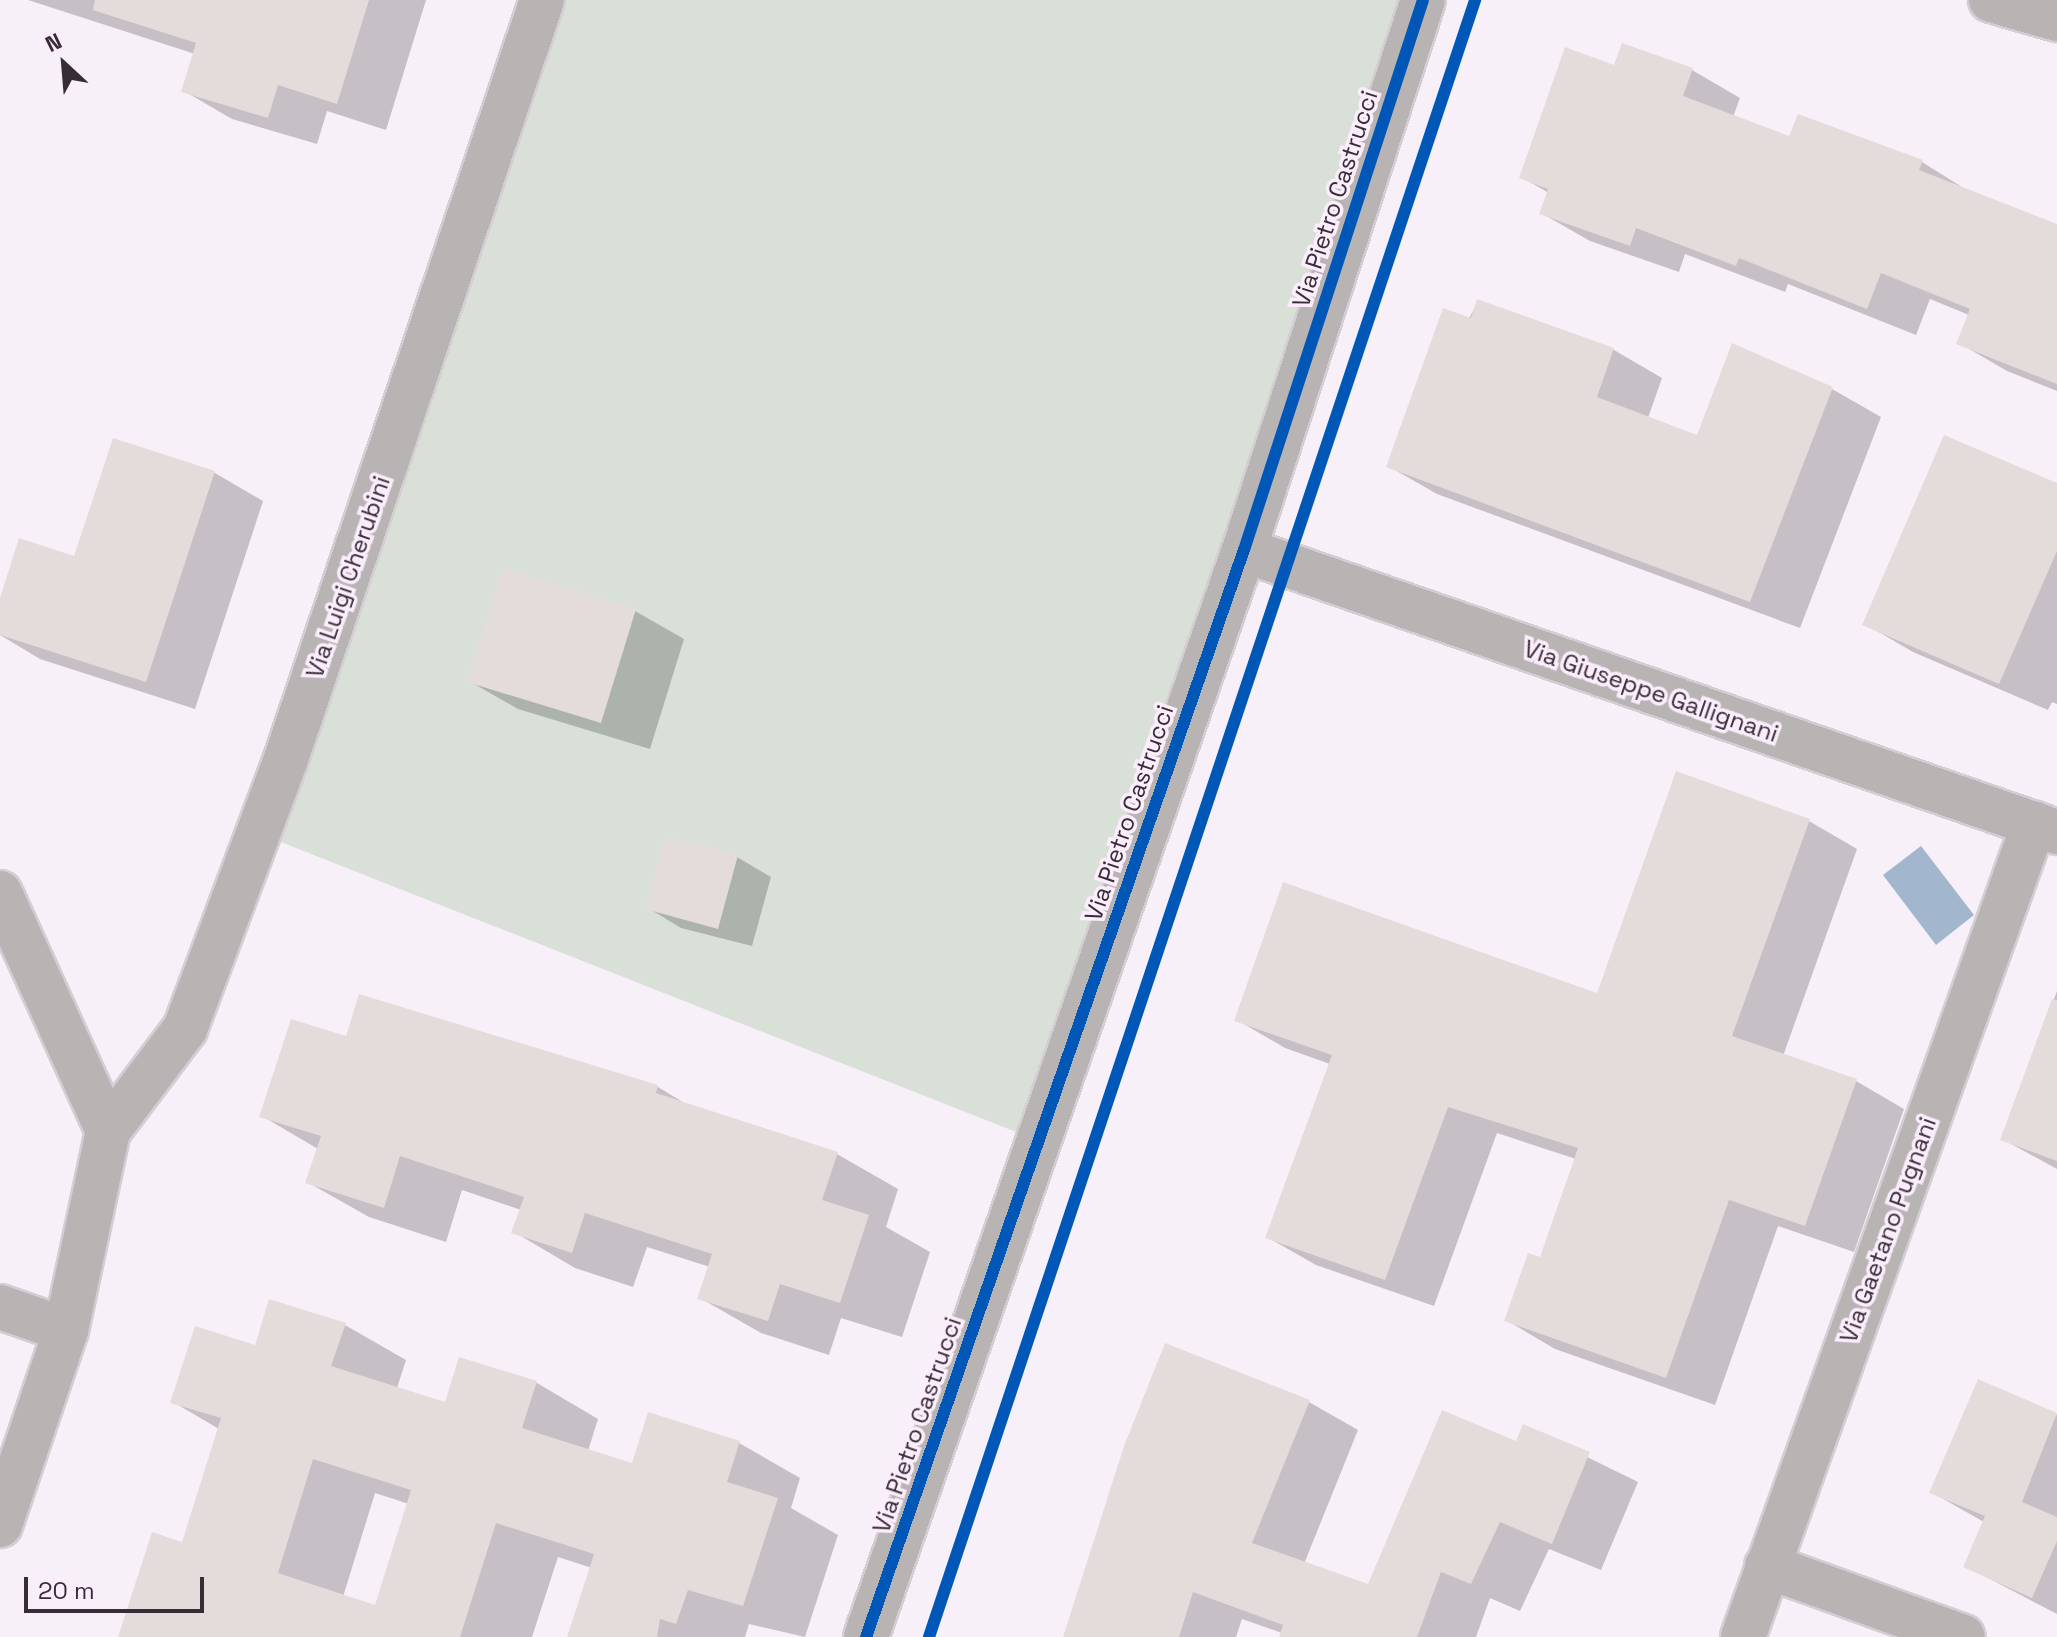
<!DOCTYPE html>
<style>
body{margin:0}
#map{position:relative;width:2057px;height:1637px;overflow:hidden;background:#f8f0f8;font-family:"Space Grotesk",sans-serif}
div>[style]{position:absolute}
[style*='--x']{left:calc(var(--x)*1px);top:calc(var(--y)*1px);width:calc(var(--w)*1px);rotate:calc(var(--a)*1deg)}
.green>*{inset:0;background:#d8e0d7}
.water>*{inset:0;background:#a2b7ce}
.shadow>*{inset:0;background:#0003}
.building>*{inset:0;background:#e3dcda}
.roads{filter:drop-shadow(2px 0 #d4ced4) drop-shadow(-2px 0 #d4ced4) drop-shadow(0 2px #d4ced4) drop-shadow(0 -2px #d4ced4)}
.street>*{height:44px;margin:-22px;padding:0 22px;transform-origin:22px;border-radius:22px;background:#b8b4b4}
.cycleway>*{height:12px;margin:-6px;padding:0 6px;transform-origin:6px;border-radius:6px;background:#0057b8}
span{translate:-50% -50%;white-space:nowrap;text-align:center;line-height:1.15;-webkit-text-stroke:7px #fcedfc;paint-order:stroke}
.street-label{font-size:24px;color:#362d36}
.north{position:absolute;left:24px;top:24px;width:80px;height:80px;-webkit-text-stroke:6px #fcedfc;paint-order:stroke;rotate:334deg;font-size:22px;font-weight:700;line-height:32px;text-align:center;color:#362d36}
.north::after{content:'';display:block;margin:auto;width:28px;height:36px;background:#362d36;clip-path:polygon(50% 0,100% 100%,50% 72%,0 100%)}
.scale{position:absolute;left:24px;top:1577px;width:180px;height:36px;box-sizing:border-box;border:4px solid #362d36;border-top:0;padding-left:10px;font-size:24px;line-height:28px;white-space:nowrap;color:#362d36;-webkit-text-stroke:6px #fcedfc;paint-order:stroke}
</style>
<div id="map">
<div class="green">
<div style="clip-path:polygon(542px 0,1422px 0,1039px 1141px,258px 833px)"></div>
</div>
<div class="water">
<div style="clip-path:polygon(1921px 846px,1974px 915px,1936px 945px,1883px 875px)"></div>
</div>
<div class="shadow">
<div style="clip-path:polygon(28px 0,426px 0,386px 130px,327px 111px,317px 144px,232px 119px,184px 91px,195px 54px)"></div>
<div style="clip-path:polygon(1615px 67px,1692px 70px,1740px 98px,1733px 117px,1791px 138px,1922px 162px,1970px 192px,2057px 227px,2057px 391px,2007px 371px,1959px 343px,1969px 315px,1930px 299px,1916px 335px,1788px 284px,1785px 292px,1685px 254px,1679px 272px,1590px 241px,1541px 213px,1549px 193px,1521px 177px)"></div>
<div style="clip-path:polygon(1478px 302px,1614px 350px,1662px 378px,1648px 418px,1698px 437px,1832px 389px,1881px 417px,1800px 628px,1437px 494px,1388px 466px)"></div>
<div style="clip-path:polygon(114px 441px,215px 473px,263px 501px,195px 709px,40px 659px,0 635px,0 604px,75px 559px)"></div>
<div style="clip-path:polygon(2057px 485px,2057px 704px,2052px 702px,2048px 710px,1913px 652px,1865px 624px)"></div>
<div style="clip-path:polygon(635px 611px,684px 639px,650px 749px,518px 709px,469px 681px)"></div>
<div style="clip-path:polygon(1809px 821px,1857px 849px,1783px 1056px,1856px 1081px,1904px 1109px,1854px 1252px,1778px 1226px,1715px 1405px,1555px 1349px,1506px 1320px,1541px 1259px,1576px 1159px,1497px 1133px,1434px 1306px,1316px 1265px,1267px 1237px,1330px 1064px,1285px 1048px,1237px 1020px,1598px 996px)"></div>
<div style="clip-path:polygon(737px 857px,771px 877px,752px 946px,681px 928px,648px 908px)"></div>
<div style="clip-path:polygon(2057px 991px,2057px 1169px,2002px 1139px)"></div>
<div style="clip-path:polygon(361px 997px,658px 1087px,691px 1107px,837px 1154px,898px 1189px,886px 1227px,930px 1252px,902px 1337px,841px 1318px,829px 1355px,761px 1333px,700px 1298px,710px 1267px,647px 1247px,633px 1287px,575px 1268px,514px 1232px,521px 1210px,462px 1190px,446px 1242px,369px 1217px,307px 1182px,318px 1149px,262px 1116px,347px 1039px)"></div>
<div style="clip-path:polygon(evenodd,345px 1325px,406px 1360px,397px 1388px,446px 1404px,461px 1359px,537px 1383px,598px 1419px,588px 1451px,633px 1465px,739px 1443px,800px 1478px,791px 1508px,838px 1535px,805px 1637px,749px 1624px,745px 1637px,569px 1637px,592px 1568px,558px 1557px,532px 1637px,120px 1637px,184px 1545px,219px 1429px,173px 1402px,256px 1347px,345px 1325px,375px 1493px,409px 1504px,376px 1607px,343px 1597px,375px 1493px)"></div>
<div style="clip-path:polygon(1166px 1346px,1309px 1402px,1358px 1430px,1304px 1564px,1369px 1586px,1517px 1443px,1524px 1426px,1638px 1482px,1601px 1570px,1549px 1549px,1520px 1611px,1490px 1598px,1476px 1637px,1281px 1637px,1282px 1633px,1242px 1619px,1236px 1637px,1065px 1637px)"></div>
<div style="clip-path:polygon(1979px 1382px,2057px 1415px,2057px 1614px,1965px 1566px,1984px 1522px,1931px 1492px)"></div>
</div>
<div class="building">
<div style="clip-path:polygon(95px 0,369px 0,337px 104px,278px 85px,268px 118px,181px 92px,196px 43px,93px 10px)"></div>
<div style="clip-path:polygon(1622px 43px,1693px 68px,1683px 96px,1789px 136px,1798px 114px,1923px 160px,1919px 170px,2057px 224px,2057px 384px,1956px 344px,1970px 309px,1881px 273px,1867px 309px,1739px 258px,1736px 266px,1636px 228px,1630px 246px,1539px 214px,1548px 189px,1519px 178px,1565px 47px,1614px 65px)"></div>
<div style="clip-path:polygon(1477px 299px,1614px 348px,1597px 397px,1697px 435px,1732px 343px,1833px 387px,1750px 602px,1386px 467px,1443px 308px,1471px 318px)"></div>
<div style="clip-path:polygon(1944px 435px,2057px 483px,2057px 551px,1999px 684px,1862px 625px)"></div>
<div style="clip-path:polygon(113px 438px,215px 471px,146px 682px,0 635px,0 598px,19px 538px,74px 556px)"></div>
<div style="clip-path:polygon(502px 568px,636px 609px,601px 723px,467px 682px)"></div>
<div style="clip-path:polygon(1676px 771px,1810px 819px,1732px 1036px,1857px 1079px,1805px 1226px,1729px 1200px,1666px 1378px,1504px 1321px,1528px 1253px,1540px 1257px,1578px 1148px,1448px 1107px,1385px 1280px,1265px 1238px,1332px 1055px,1234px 1021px,1283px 882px,1597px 993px)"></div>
<div style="clip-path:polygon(665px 836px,738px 855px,718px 929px,645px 909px)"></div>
<div style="clip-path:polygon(359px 994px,658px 1085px,656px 1093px,838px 1152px,822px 1200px,869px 1215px,840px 1303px,780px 1284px,768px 1321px,697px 1299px,712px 1254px,585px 1213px,572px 1253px,511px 1233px,524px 1197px,400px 1156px,384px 1208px,305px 1183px,321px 1136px,259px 1117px,291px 1019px,346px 1036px)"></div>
<div style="clip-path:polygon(2052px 999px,2057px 1000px,2057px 1161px,2000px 1140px)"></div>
<div style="clip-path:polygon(evenodd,269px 1299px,346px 1323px,331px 1366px,445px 1402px,459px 1357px,537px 1381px,522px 1428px,632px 1463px,648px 1412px,740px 1441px,727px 1482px,778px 1498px,743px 1606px,688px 1590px,676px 1624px,660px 1619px,657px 1637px,567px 1637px,594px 1554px,496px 1523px,460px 1637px,118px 1637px,152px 1532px,182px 1542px,221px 1418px,170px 1403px,195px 1326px,255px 1345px,269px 1299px,313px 1459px,411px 1490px,375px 1605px,278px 1573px,313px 1459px)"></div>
<div style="clip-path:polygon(1165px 1343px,1310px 1400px,1252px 1543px,1368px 1584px,1442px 1410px,1516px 1441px,1523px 1424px,1590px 1452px,1552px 1544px,1500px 1522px,1471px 1584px,1441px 1572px,1417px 1637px,1279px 1637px,1283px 1625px,1193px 1592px,1179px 1637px,1063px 1637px,1124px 1446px)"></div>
<div style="clip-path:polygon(1978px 1379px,2057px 1413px,2022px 1502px,2057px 1517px,2057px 1541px,2032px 1598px,1963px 1567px,1985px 1516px,1929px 1493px)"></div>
</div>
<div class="roads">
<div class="street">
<div style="--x:1991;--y:0;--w:69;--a:16.1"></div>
<div style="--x:1244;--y:550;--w:861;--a:19.13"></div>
<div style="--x:0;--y:893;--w:261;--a:65.6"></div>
<div style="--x:108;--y:1131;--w:203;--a:101.9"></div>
<div style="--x:66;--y:1330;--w:206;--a:108.7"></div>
<div style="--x:108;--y:1131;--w:128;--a:-53"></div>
<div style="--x:185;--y:1029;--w:285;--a:-69.5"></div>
<div style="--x:285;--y:762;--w:804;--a:-71.36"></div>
<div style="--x:0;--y:1307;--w:70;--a:19.2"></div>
<div style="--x:1767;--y:1566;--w:208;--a:19.9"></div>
<div style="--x:866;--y:1637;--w:1151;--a:-70.83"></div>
<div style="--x:1244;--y:550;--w:578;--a:-71.97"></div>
<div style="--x:1743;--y:1637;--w:864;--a:-70.31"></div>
</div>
</div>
<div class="cycleway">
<div style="--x:866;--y:1637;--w:1151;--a:-70.83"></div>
<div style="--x:1244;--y:550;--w:578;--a:-71.97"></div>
<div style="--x:929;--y:1637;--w:1726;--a:-71.55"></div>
</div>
<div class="street-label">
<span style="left:1335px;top:199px;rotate:-72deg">Via Pietro Castrucci</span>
<span style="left:348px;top:577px;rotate:-71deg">Via Luigi Cherubini</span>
<span style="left:1651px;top:691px;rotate:19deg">Via Giuseppe Gallignani</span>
<span style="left:1129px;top:813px;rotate:-71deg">Via Pietro Castrucci</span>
<span style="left:1888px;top:1230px;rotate:-70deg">Via Gaetano Pugnani</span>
<span style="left:917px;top:1425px;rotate:-71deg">Via Pietro Castrucci</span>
</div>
<div class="north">N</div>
<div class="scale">20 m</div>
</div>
